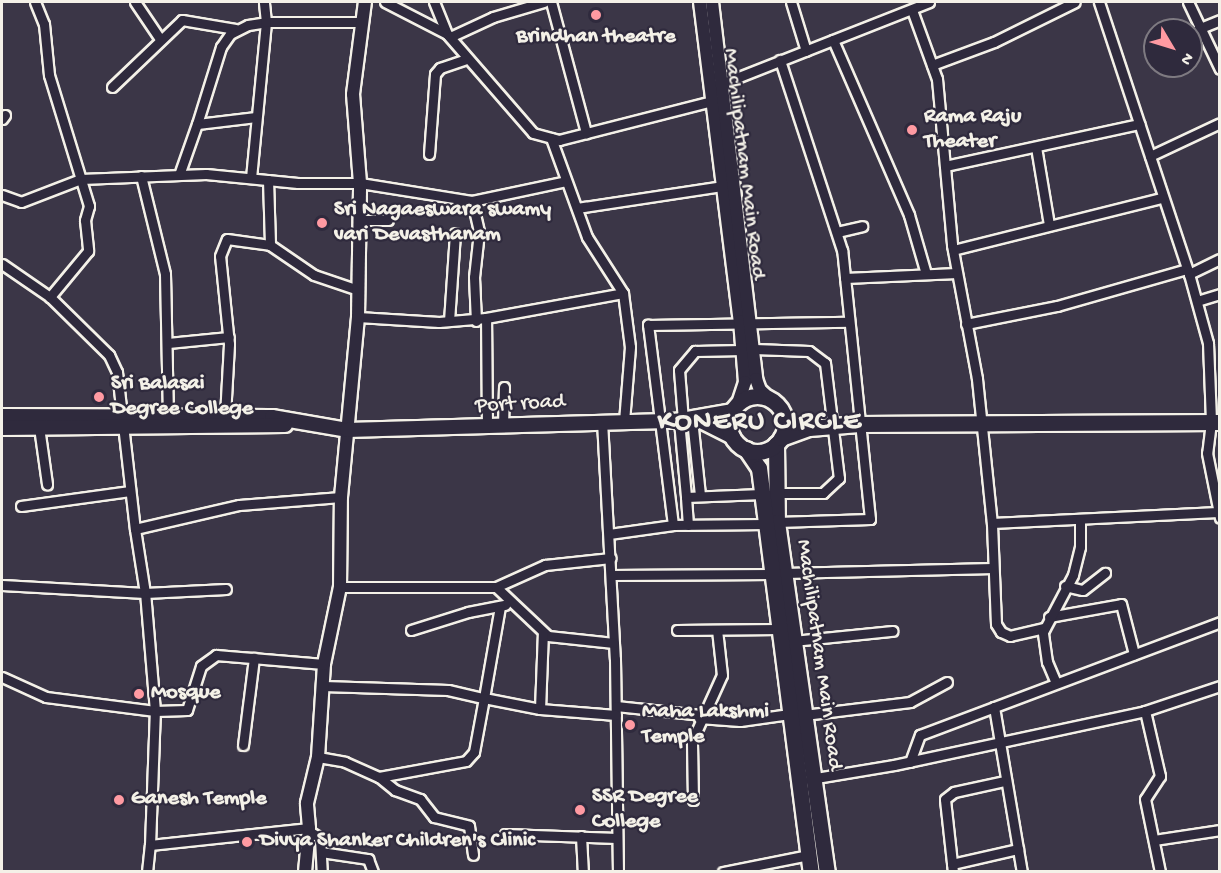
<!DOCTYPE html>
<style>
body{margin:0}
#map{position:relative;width:1221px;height:873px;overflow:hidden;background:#3b3647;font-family:"Gochi Hand",sans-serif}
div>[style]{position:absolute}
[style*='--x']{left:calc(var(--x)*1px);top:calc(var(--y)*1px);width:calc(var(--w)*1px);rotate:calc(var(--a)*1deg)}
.roads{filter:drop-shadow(2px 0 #f4f1e8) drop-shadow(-2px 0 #f4f1e8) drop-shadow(0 2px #f4f1e8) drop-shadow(0 -2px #f4f1e8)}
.minor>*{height:9px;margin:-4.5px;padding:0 4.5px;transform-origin:4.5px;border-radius:4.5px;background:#2f2a3d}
.tertiary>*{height:12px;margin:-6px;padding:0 6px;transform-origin:6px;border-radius:6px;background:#2f2a3d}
.secondary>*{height:14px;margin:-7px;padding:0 7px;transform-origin:7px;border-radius:7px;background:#2f2a3d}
.primary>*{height:15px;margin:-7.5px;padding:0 7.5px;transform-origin:7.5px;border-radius:7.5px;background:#2f2a3d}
.trunk>*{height:15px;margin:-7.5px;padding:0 7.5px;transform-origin:7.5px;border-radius:7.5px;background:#2f2a3d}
.trunk>.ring{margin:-7.5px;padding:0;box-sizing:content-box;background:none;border:15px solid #2f2a3d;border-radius:50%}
.dots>*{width:16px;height:16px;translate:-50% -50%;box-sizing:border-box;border:3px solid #2f2a3d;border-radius:50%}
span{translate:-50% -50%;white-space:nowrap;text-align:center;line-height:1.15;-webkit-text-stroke:4.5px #2f2a3d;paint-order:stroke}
.poi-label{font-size:22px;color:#f4f1e8;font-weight:700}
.left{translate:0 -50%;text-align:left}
.street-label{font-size:22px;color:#f4f1e8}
.district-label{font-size:28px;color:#f4f1e8;font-weight:700;letter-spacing:1.5px}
.frame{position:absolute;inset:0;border:3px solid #f4f1e8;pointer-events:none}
.north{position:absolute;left:1143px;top:18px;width:60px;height:60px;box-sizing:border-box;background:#2f2a3d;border:2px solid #7e7a81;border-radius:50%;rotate:128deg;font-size:16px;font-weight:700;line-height:24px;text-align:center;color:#f4f1e8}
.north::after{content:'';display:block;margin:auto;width:21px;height:27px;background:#ff9aa2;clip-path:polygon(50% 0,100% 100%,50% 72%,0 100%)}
</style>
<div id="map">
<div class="roads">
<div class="minor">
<div style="--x:35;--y:2;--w:24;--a:68"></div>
<div style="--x:44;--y:24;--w:51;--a:84.4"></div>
<div style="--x:49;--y:75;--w:137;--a:73"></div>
<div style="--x:89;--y:206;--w:15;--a:106"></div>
<div style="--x:85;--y:220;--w:31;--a:84"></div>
<div style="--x:88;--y:251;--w:60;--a:129.6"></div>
<div style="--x:135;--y:2;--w:45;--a:56"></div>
<div style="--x:385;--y:2;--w:70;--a:27.3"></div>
<div style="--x:447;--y:34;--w:35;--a:-112"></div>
<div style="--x:551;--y:2;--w:136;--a:75"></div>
<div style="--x:791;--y:2;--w:51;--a:73"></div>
<div style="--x:1099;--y:2;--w:287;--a:71.7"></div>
<div style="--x:1189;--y:274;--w:72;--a:74.6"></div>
<div style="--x:1208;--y:343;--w:79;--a:87.8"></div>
<div style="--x:1211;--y:422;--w:31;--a:97"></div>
<div style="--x:1207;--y:453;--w:66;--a:78.7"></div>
<div style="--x:1188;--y:2;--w:74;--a:64.5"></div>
<div style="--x:912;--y:10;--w:73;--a:70.1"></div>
<div style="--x:937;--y:79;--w:167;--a:84.8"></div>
<div style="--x:952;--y:245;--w:136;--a:79.4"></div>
<div style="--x:977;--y:379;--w:145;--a:84.1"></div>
<div style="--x:1198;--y:29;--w:24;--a:-22"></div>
<div style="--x:447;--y:34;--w:131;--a:49"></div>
<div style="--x:533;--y:133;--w:27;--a:15"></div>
<div style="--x:559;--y:140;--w:158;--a:-14.3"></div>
<div style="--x:450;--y:37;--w:47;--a:-24.9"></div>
<div style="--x:493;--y:17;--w:53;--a:-16.4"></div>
<div style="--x:833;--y:40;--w:191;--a:66.5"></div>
<div style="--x:909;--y:215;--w:61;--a:73.9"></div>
<div style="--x:932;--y:65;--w:66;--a:-20.4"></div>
<div style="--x:994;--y:42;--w:90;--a:-26.3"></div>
<div style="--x:716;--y:86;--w:229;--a:-21.5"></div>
<div style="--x:112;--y:87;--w:97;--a:-43.7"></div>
<div style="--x:182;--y:20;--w:54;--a:9.6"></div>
<div style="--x:256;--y:117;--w:59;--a:173.2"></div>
<div style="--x:197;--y:124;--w:81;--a:-72.7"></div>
<div style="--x:221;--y:47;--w:16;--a:-55"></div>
<div style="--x:230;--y:34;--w:20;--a:-27"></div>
<div style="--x:248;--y:25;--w:18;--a:-9"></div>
<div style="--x:266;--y:22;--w:95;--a:0"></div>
<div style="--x:2;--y:119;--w:5;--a:-53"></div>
<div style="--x:551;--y:138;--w:105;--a:70"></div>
<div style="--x:587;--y:237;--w:67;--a:57.3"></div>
<div style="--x:623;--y:293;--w:54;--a:82.6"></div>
<div style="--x:630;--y:347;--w:74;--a:94.6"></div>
<div style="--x:1036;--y:147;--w:79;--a:80.5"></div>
<div style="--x:429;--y:154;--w:80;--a:-85.7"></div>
<div style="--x:435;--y:74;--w:8;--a:-50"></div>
<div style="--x:440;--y:68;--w:28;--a:-19"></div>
<div style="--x:1150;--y:156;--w:77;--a:-25.2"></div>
<div style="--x:945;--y:166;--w:199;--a:-12.2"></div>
<div style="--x:179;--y:175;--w:54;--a:-70.6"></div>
<div style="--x:141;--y:176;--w:101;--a:76.2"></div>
<div style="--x:165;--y:274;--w:141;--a:88.8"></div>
<div style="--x:251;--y:178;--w:157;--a:-84.5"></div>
<div style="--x:266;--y:22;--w:20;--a:-96"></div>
<div style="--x:268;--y:180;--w:65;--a:88.2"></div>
<div style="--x:2;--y:195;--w:20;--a:20"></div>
<div style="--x:21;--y:202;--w:64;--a:-21"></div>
<div style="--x:81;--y:179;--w:125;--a:-2.3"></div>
<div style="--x:206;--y:174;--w:92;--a:5.6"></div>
<div style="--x:298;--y:183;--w:62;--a:0"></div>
<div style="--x:360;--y:183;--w:113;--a:9.1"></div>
<div style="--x:472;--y:201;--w:96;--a:-12"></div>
<div style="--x:472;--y:201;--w:32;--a:77"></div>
<div style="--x:479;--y:232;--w:45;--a:96.3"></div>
<div style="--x:474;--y:277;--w:44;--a:87.4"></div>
<div style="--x:577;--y:208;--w:148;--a:-8.6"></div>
<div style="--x:360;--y:220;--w:28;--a:0"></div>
<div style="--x:837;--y:232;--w:26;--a:-13"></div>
<div style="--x:953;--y:250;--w:215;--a:-14"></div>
<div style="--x:2;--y:264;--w:58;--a:34.5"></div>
<div style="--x:50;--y:297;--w:83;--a:44.5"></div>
<div style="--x:109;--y:355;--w:19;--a:65"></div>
<div style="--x:117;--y:372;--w:158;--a:83.5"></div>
<div style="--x:1189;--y:274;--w:34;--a:-26"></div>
<div style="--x:845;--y:278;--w:112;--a:-2.6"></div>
<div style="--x:1197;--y:301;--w:24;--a:-17"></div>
<div style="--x:358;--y:317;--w:81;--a:3.5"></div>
<div style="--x:439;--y:322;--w:47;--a:-4.9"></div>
<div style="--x:449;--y:321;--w:88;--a:-86.1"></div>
<div style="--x:966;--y:324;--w:93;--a:-11.2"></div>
<div style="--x:1057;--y:306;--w:135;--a:-15.9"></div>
<div style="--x:168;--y:343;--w:61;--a:-5.6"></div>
<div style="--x:754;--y:349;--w:55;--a:2.1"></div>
<div style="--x:809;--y:351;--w:20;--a:37"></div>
<div style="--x:825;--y:363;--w:116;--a:83.1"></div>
<div style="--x:839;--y:478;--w:22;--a:137"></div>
<div style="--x:823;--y:493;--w:49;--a:180"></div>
<div style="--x:225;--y:416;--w:72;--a:-86.8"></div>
<div style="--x:229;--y:344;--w:88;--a:-95.8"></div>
<div style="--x:220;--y:256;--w:18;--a:-68"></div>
<div style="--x:227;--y:239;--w:43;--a:7.9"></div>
<div style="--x:270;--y:245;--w:53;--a:34.3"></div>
<div style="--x:314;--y:275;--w:46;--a:18.8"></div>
<div style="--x:692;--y:419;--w:76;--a:84"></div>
<div style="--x:683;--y:420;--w:50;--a:-94.6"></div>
<div style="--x:679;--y:370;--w:25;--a:-50"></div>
<div style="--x:695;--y:351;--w:47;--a:-1.2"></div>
<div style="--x:602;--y:421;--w:238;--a:86.9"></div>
<div style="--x:615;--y:659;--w:213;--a:89.2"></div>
<div style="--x:679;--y:421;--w:76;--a:84.7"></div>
<div style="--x:686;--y:497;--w:76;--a:-2.3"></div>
<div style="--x:39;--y:427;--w:58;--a:82"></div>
<div style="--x:503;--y:427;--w:40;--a:-88.6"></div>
<div style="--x:487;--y:428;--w:110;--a:-90.5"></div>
<div style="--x:486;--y:318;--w:139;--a:-10.3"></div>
<div style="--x:686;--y:497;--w:28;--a:86"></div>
<div style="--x:21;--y:506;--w:110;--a:-7.8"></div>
<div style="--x:777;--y:522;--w:93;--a:-1.8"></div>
<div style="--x:870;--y:519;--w:270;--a:-95.9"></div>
<div style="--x:842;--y:250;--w:200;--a:-108.1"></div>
<div style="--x:673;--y:525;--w:202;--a:-97.1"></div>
<div style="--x:648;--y:325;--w:201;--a:-0.9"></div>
<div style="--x:609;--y:534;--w:65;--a:-8"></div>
<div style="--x:673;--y:525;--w:93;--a:-0.6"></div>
<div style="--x:784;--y:573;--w:209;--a:-1.4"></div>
<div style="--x:611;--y:575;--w:161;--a:-0.4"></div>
<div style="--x:2;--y:585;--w:143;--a:3.2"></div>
<div style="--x:145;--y:593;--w:81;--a:-2.8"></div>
<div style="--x:1065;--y:586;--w:18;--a:13"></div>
<div style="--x:1083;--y:590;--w:28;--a:-38"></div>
<div style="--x:340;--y:587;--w:156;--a:0"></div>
<div style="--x:496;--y:587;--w:54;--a:-24.2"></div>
<div style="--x:545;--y:565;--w:66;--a:-6.1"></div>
<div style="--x:496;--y:587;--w:71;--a:43.3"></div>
<div style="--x:548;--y:636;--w:66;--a:6.1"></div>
<div style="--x:1049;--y:617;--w:73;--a:-10.2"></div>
<div style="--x:1121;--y:604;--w:52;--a:75.4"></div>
<div style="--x:1044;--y:628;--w:35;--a:167"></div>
<div style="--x:1010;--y:636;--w:10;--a:-156"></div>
<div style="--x:1001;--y:632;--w:9;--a:-122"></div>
<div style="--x:996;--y:624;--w:101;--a:-92.3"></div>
<div style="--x:992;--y:523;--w:226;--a:-2.8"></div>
<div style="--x:411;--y:630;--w:60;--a:-17.5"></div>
<div style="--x:468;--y:612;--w:38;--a:-11"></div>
<div style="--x:677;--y:630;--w:102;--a:-0.6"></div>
<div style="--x:793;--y:641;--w:100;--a:-5.8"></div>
<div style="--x:2;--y:677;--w:48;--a:24.4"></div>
<div style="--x:46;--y:697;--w:110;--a:7.3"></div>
<div style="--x:155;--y:711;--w:118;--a:-94.8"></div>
<div style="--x:145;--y:593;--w:65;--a:-98.9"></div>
<div style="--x:135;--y:529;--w:107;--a:-13"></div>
<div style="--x:239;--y:505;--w:102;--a:-4.5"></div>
<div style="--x:1056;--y:683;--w:23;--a:-113"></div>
<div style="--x:1047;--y:662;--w:30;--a:-98"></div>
<div style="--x:1043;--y:632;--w:64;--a:-62.2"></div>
<div style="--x:1073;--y:575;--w:29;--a:-76"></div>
<div style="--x:1080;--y:547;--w:27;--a:-90"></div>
<div style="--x:323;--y:686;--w:125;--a:1.8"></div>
<div style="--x:448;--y:690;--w:37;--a:13"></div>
<div style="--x:484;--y:698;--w:93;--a:-80.1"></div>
<div style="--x:616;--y:706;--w:85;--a:6"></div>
<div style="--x:994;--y:707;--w:167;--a:80.4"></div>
<div style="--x:540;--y:709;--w:77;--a:-87.8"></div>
<div style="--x:1145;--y:711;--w:67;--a:77"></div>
<div style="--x:1160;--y:776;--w:27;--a:123"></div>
<div style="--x:1145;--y:799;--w:75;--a:78.4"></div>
<div style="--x:804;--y:715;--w:107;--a:-7"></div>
<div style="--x:910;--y:702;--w:42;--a:-28.4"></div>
<div style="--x:699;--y:718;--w:41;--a:4.2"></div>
<div style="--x:740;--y:721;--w:50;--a:-8"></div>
<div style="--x:243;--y:745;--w:88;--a:-82.8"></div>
<div style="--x:318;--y:757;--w:27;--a:10"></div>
<div style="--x:345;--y:762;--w:37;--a:24"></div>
<div style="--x:379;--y:777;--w:88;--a:-10.4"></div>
<div style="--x:466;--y:761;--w:12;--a:-48"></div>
<div style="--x:474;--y:752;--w:55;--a:-79.5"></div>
<div style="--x:484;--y:698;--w:57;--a:11.1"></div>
<div style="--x:540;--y:709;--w:76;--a:4.5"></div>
<div style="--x:910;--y:762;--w:29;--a:-70"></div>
<div style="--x:920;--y:735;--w:321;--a:-20.6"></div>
<div style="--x:379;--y:777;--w:21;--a:39"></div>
<div style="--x:395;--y:790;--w:27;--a:20"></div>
<div style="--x:420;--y:799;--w:23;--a:52"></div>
<div style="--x:434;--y:817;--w:36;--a:14"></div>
<div style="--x:469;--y:826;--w:29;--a:82"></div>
<div style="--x:810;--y:779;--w:85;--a:-9.5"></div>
<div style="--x:894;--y:765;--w:257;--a:-12.1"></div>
<div style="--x:1145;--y:711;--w:79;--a:-18.4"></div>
<div style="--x:693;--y:800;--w:59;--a:-91"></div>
<div style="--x:692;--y:741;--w:72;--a:-65.6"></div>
<div style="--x:722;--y:675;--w:45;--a:-96.3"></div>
<div style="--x:309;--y:828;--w:160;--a:173.9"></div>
<div style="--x:150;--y:845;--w:134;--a:-87.9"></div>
<div style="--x:155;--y:711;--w:32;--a:-2"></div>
<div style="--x:187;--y:710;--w:46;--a:-72.3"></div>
<div style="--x:201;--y:666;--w:19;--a:-36"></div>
<div style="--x:216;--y:655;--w:108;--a:4.8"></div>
<div style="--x:309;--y:831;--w:13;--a:32"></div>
<div style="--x:320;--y:838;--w:34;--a:87"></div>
<div style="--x:505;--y:834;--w:112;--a:2"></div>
<div style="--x:581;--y:836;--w:36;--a:87"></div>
<div style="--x:1154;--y:840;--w:67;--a:-8.6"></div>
<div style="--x:321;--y:852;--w:48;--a:8.5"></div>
<div style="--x:368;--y:859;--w:14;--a:69"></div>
<div style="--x:952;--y:864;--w:68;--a:-12.8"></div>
<div style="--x:147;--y:872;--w:27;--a:-84"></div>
<div style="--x:723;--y:872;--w:88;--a:-11.2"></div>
<div style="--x:953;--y:872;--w:73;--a:-96.3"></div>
<div style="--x:945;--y:799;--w:11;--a:-38"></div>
<div style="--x:954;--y:792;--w:51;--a:-12.4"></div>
</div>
<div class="tertiary">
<div style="--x:700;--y:2;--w:321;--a:82.9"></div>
<div style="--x:740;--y:321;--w:61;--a:85.3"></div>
<div style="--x:745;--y:382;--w:22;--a:108"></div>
<div style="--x:712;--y:2;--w:380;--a:83.3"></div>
<div style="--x:756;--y:379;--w:12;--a:70"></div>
<div style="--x:760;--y:390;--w:13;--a:42"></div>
<div style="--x:305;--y:872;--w:44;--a:-84.8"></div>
<div style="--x:309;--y:828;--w:25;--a:-95"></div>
<div style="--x:307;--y:803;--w:47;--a:-76.6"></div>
<div style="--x:318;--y:757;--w:93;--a:-86.3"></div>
<div style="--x:324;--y:664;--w:79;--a:-78.3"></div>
<div style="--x:340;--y:587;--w:90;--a:-89.4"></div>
<div style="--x:341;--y:497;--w:181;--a:-84.6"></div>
<div style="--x:358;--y:317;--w:134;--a:-89.1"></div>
<div style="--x:360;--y:183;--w:89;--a:-94.5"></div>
<div style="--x:353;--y:94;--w:93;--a:-82.6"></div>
</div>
<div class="secondary">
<div style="--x:2;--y:416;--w:270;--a:0.2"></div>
<div style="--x:272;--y:417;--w:76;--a:9.8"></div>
<div style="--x:347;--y:430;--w:329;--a:-1.6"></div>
<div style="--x:676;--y:421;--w:58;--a:-10"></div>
<div style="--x:697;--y:419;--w:40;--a:26.6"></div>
<div style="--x:2;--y:428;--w:283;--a:-0.6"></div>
</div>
<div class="primary">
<div style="--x:776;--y:444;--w:78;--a:89.3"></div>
<div style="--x:777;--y:522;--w:354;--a:81.9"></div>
<div style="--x:746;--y:449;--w:23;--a:56"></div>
<div style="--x:759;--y:468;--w:407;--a:82.7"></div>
</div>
<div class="trunk">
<div class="ring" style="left:729px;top:396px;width:41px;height:41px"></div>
<div style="--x:781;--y:438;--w:30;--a:-20"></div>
<div style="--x:809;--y:428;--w:50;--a:-4.6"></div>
<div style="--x:859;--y:424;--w:361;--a:-0.3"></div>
</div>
</div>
<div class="dots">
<div style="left:596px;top:15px;background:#ff9aa2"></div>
<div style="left:912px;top:130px;background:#ff9aa2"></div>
<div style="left:322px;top:223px;background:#ff9aa2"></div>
<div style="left:99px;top:397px;background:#ff9aa2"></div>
<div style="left:139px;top:694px;background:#ff9aa2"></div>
<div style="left:630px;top:725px;background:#ff9aa2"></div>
<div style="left:119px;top:800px;background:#ff9aa2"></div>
<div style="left:580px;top:810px;background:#ff9aa2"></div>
<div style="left:247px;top:842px;background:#ff9aa2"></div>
</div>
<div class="poi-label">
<span style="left:596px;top:38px">Brindhan theatre</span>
<span class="left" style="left:924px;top:130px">Rama Raju<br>Theater</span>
<span class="left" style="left:334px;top:223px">Sri Nagaeswara swamy<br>vari Devasthanam</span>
<span class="left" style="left:111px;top:397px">Sri Balasai<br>Degree College</span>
<span class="left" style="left:151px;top:694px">Mosque</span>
<span class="left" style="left:642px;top:725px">Maha Lakshmi<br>Temple</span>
<span class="left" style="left:592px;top:810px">SSR Degree<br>College</span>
<span class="left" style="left:131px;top:800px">Ganesh Temple</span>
<span class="left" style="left:260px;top:842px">Divya Shanker Children's Clinic</span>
</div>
<div class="street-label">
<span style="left:743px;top:164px;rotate:83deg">Machilipatnam Main Road</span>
<span style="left:520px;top:405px;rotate:-3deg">Port road</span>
<span style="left:818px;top:655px;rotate:82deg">Machilipatnam Main Road</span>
</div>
<div class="district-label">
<span style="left:760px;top:423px">KONERU CIRCLE</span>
</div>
<div class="frame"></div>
<div class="north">N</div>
</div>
